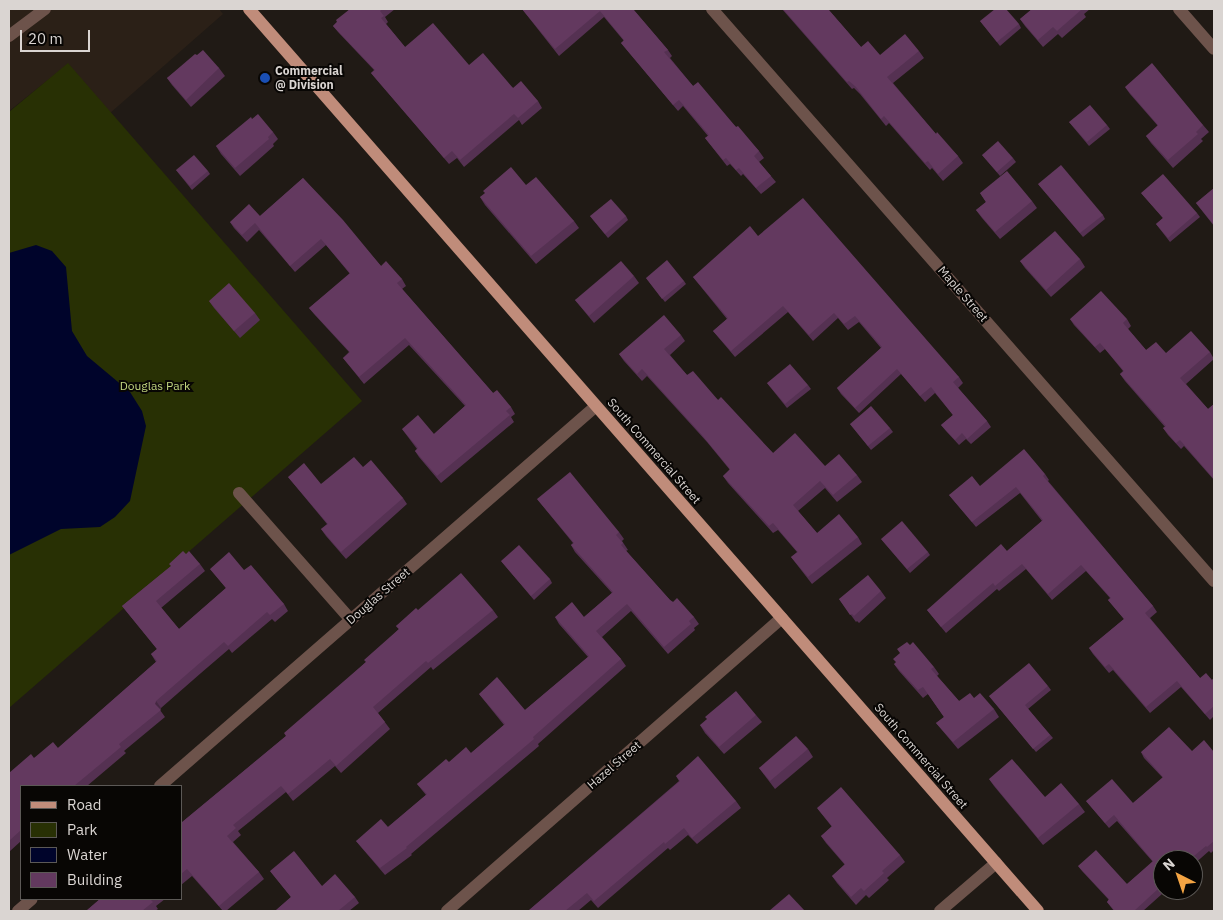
<!DOCTYPE html>
<style>
body{margin:0}
#map{position:relative;width:1223px;height:920px;overflow:hidden;background:#201a15;font-family:"IBM Plex Sans",sans-serif}
div>[style]{position:absolute}
[style*='--x']{left:calc(var(--x)*1px);top:calc(var(--y)*1px);width:calc(var(--w)*1px);rotate:calc(var(--a)*1deg)}
.built>*{inset:0;background:#2b2017}
.green>*{inset:0;background:#283004}
.water>*{inset:0;background:#00042b}
.minor>*{height:12px;margin:-6px;padding:0 6px;transform-origin:6px;border-radius:6px;background:#6d534b}
.major>*{height:12px;margin:-6px;padding:0 6px;transform-origin:6px;border-radius:6px;background:#c08c7a}
.wall>*{inset:0;background:#553152}
.shaded-wall>*{inset:0;background:#452842}
.building>*{inset:0;background:#63395f}
.dots>*{width:14px;height:14px;translate:-50% -50%;box-sizing:border-box;border:2px solid #080604;border-radius:50%}
span{translate:-50% -50%;white-space:nowrap;text-align:center;line-height:1.15;-webkit-text-stroke:4px #080604;paint-order:stroke}
.poi-label{font-size:12px;color:#dad5d2;font-weight:700}
.left{translate:0 -50%;text-align:left}
.street-label{font-size:12px;color:#dad5d2}
.park-label{font-size:12px;color:#c2d680}
.frame{position:absolute;inset:0;border:10px solid #dad5d2;pointer-events:none}
.legend{position:absolute;left:20px;top:785px;width:162px;height:115px;box-sizing:border-box;background:#080604;border:1px solid #5c5956;margin:0;padding:6px 9px;list-style:none;font-size:15px;color:#dad5d2}
.legend li{display:flex;align-items:center;gap:10px;height:25px}
.legend b{width:25px;border:1px solid #5c5956}
.north{position:absolute;left:1153px;top:850px;width:50px;height:50px;box-sizing:border-box;background:#080604;border:1px solid #5c5956;border-radius:50%;rotate:319deg;font-size:14px;font-weight:700;line-height:20px;text-align:center;color:#dad5d2}
.north::after{content:'';display:block;margin:auto;width:18px;height:22px;background:#f4a443;clip-path:polygon(50% 0,100% 100%,50% 72%,0 100%)}
.scale{position:absolute;left:20px;top:30px;width:70px;height:22px;box-sizing:border-box;border:2px solid #dad5d2;border-top:0;padding-left:6px;font-size:15px;line-height:18px;white-space:nowrap;color:#dad5d2;-webkit-text-stroke:4px #080604;paint-order:stroke}
</style>
<div id="map">
<div class="built">
<div style="clip-path:polygon(9px 9px,219px 9px,223px 14px,109px 114px,68px 64px,9px 111px)"></div>
</div>
<div class="green">
<div style="clip-path:polygon(68px 63px,362px 401px,9px 708px,9px 112px)"></div>
</div>
<div class="water">
<div style="clip-path:polygon(36px 245px,52px 251px,66px 267px,72px 331px,87px 356px,130px 392px,142px 411px,146px 426px,130px 501px,115px 517px,100px 527px,61px 529px,9px 555px,9px 253px)"></div>
</div>
<div class="minor">
<div style="--x:712;--y:9;--w:761;--a:48.73"></div>
<div style="--x:1179;--y:9;--w:53;--a:48.8"></div>
<div style="--x:9;--y:36;--w:45;--a:-36.9"></div>
<div style="--x:239;--y:493;--w:168;--a:48.6"></div>
<div style="--x:160;--y:786;--w:578;--a:-41.07"></div>
<div style="--x:18;--y:911;--w:18;--a:-41"></div>
<div style="--x:447;--y:911;--w:445;--a:-41.2"></div>
<div style="--x:940;--y:911;--w:74;--a:-40.6"></div>
</div>
<div class="major">
<div style="--x:249;--y:9;--w:1198;--a:48.82"></div>
</div>
<div class="wall">
<div style="clip-path:polygon(350px 9px,395px 9px,385px 17px,388px 22px,386px 24px,405px 47px,469px 65px,538px 101px,542px 108px,522px 125px,519px 120px,464px 167px,457px 158px,449px 164px,376px 79px,371px 73px,374px 70px,338px 32px,333px 26px)"></div>
<div style="clip-path:polygon(522px 9px,633px 9px,668px 50px,672px 56px,670px 58px,693px 86px,736px 127px,759px 151px,764px 158px,759px 162px,776px 182px,761px 194px,743px 174px,741px 176px,730px 164px,727px 166px,705px 138px,708px 136px,683px 106px,678px 111px,626px 49px,621px 43px,624px 41px,604px 17px,559px 56px)"></div>
<div style="clip-path:polygon(782px 9px,828px 9px,861px 47px,880px 55px,919px 51px,924px 58px,893px 83px,936px 134px,958px 156px,963px 163px,943px 181px,932px 168px,930px 170px,889px 123px,886px 126px,860px 94px,854px 88px,852px 89px)"></div>
<div style="clip-path:polygon(1032px 9px,1090px 9px,1084px 14px,1086px 17px,1062px 38px,1058px 34px,1043px 47px,1025px 26px,1020px 19px)"></div>
<div style="clip-path:polygon(980px 21px,1019px 24px,1021px 28px,1000px 46px)"></div>
<div style="clip-path:polygon(197px 55px,219px 68px,225px 76px,191px 107px,172px 85px,167px 78px)"></div>
<div style="clip-path:polygon(1125px 87px,1203px 125px,1209px 132px,1201px 139px,1203px 141px,1173px 168px,1151px 143px,1146px 136px,1158px 126px,1130px 94px)"></div>
<div style="clip-path:polygon(252px 119px,273px 132px,278px 139px,273px 144px,274px 146px,240px 176px,221px 154px,216px 146px)"></div>
<div style="clip-path:polygon(1069px 122px,1107px 125px,1110px 129px,1089px 146px)"></div>
<div style="clip-path:polygon(982px 155px,1013px 158px,1016px 162px,1000px 176px)"></div>
<div style="clip-path:polygon(176px 170px,208px 171px,210px 174px,192px 190px)"></div>
<div style="clip-path:polygon(303px 178px,381px 266px,402px 279px,406px 286px,402px 289px,493px 393px,511px 407px,515px 414px,511px 417px,514px 422px,441px 483px,419px 457px,415px 451px,417px 449px,402px 429px,434px 434px,465px 406px,409px 345px,364px 384px,343px 358px,349px 352px,314px 314px,309px 308px,350px 274px,326px 245px,295px 272px,259px 230px,247px 242px,234px 228px,230px 222px,260px 216px)"></div>
<div style="clip-path:polygon(1038px 184px,1103px 215px,1105px 219px,1083px 237px)"></div>
<div style="clip-path:polygon(526px 185px,574px 221px,579px 228px,536px 264px,485px 205px,480px 197px)"></div>
<div style="clip-path:polygon(1214px 188px,1214px 226px,1196px 203px)"></div>
<div style="clip-path:polygon(980px 193px,1032px 201px,1037px 208px,1000px 239px,982px 218px,976px 210px,986px 202px)"></div>
<div style="clip-path:polygon(1141px 193px,1197px 213px,1200px 217px,1170px 242px,1156px 224px,1163px 218px)"></div>
<div style="clip-path:polygon(590px 216px,626px 216px,628px 220px,608px 238px)"></div>
<div style="clip-path:polygon(758px 236px,959px 377px,963px 383px,958px 388px,987px 421px,991px 427px,971px 444px,966px 439px,959px 445px,946px 431px,941px 425px,953px 415px,935px 393px,925px 402px,901px 374px,859px 413px,841px 394px,837px 388px,881px 348px,859px 322px,848px 330px,838px 318px,813px 341px,788px 312px,735px 357px,713px 331px,727px 319px,693px 277px)"></div>
<div style="clip-path:polygon(1080px 259px,1085px 267px,1051px 297px,1025px 268px,1020px 261px)"></div>
<div style="clip-path:polygon(634px 276px,639px 283px,594px 323px,575px 300px)"></div>
<div style="clip-path:polygon(646px 278px,684px 281px,686px 284px,665px 302px)"></div>
<div style="clip-path:polygon(209px 301px,255px 313px,260px 320px,240px 338px,214px 308px)"></div>
<div style="clip-path:polygon(1070px 319px,1127px 319px,1131px 326px,1128px 329px,1146px 350px,1166px 353px,1210px 352px,1214px 359px,1186px 384px,1208px 409px,1214px 404px,1214px 480px,1184px 446px,1181px 449px,1168px 435px,1163px 428px,1165px 427px,1125px 381px,1120px 374px,1123px 371px,1105px 349px,1100px 353px,1074px 325px)"></div>
<div style="clip-path:polygon(681px 335px,685px 341px,670px 355px,687px 375px,718px 400px,773px 453px,825px 466px,857px 475px,862px 482px,837px 502px,825px 488px,798px 511px,817px 533px,858px 537px,862px 544px,812px 584px,791px 557px,797px 552px,778px 530px,773px 533px,728px 483px,723px 476px,730px 470px,707px 442px,647px 376px,642px 381px,624px 361px,619px 354px)"></div>
<div style="clip-path:polygon(767px 383px,808px 385px,811px 389px,787px 408px)"></div>
<div style="clip-path:polygon(850px 424px,890px 428px,893px 432px,871px 450px)"></div>
<div style="clip-path:polygon(363px 467px,403px 498px,407px 504px,346px 559px,326px 536px,321px 529px,327px 524px,293px 483px,288px 477px,321px 484px)"></div>
<div style="clip-path:polygon(1045px 474px,1049px 480px,1048px 481px,1153px 606px,1157px 612px,1150px 618px,1200px 678px,1212px 680px,1214px 678px,1214px 716px,1210px 720px,1181px 687px,1150px 713px,1113px 670px,1109px 673px,1093px 654px,1089px 648px,1124px 619px,1108px 600px,1110px 598px,1086px 571px,1052px 600px,1026px 569px,999px 591px,997px 589px,946px 633px,927px 610px,1007px 551px,1042px 521px,1020px 493px,976px 527px,949px 495px,980px 486px)"></div>
<div style="clip-path:polygon(537px 499px,619px 532px,624px 539px,622px 541px,628px 550px,626px 551px,670px 600px,694px 617px,699px 624px,694px 628px,695px 630px,668px 654px,631px 611px,602px 637px,621px 659px,626px 666px,538px 744px,539px 746px,411px 854px,412px 855px,385px 875px,361px 847px,356px 841px,388px 827px,426px 795px,417px 784px,449px 762px,471px 753px,504px 725px,479px 694px,525px 710px,588px 657px,559px 624px,555px 617px,584px 617px,612px 593px,575px 552px,571px 545px,573px 543px)"></div>
<div style="clip-path:polygon(881px 539px,928px 552px,930px 555px,910px 573px)"></div>
<div style="clip-path:polygon(186px 554px,200px 564px,205px 571px,161px 608px,179px 629px,226px 588px,210px 569px,244px 570px,284px 604px,288px 611px,275px 622px,272px 619px,232px 653px,229px 649px,201px 673px,161px 708px,160px 710px,165px 717px,124px 751px,126px 753px,87px 786px,21px 786px,21px 841px,9px 852px,9px 773px,34px 758px,58px 748px,156px 662px,151px 654px,157px 649px,122px 606px)"></div>
<div style="clip-path:polygon(501px 561px,550px 579px,552px 583px,534px 600px)"></div>
<div style="clip-path:polygon(881px 591px,886px 598px,859px 623px,857px 621px,856px 622px,839px 599px)"></div>
<div style="clip-path:polygon(418px 610px,493px 610px,498px 617px,433px 670px,431px 667px,378px 713px,390px 729px,341px 773px,335px 766px,293px 801px,286px 792px,238px 831px,241px 835px,233px 842px,259px 872px,264px 879px,226px 911px,223px 911px,192px 876px,181px 885px,181px 823px,286px 736px,366px 662px,399px 629px,396px 626px)"></div>
<div style="clip-path:polygon(894px 664px,934px 667px,939px 674px,937px 676px,959px 701px,974px 698px,994px 709px,999px 717px,958px 749px,936px 723px,944px 717px,928px 694px,923px 698px,899px 671px)"></div>
<div style="clip-path:polygon(1048px 686px,1051px 690px,1028px 709px,1053px 738px,1036px 752px,989px 696px)"></div>
<div style="clip-path:polygon(756px 715px,762px 722px,724px 754px,705px 733px,700px 725px)"></div>
<div style="clip-path:polygon(808px 749px,813px 757px,775px 789px,759px 768px)"></div>
<div style="clip-path:polygon(1192px 751px,1214px 752px,1214px 850px,1211px 853px,1209px 851px,1193px 865px,1193px 860px,1163px 860px,1163px 890px,1160px 892px,1162px 894px,1143px 911px,1114px 911px,1107px 902px,1109px 900px,1082px 871px,1078px 866px,1127px 884px,1153px 862px,1117px 821px,1109px 828px,1086px 801px,1133px 803px,1163px 778px,1144px 758px,1141px 752px)"></div>
<div style="clip-path:polygon(676px 776px,736px 801px,741px 808px,697px 844px,688px 835px,670px 850px,668px 848px,598px 908px,591px 900px,578px 911px,528px 911px,679px 781px)"></div>
<div style="clip-path:polygon(989px 779px,1045px 797px,1079px 804px,1085px 812px,1043px 845px,994px 786px)"></div>
<div style="clip-path:polygon(817px 808px,900px 855px,905px 862px,887px 878px,889px 880px,869px 898px,866px 895px,856px 905px,837px 883px,832px 876px,845px 865px,826px 843px,821px 836px,832px 827px)"></div>
<div style="clip-path:polygon(270px 871px,322px 886px,355px 897px,359px 903px,349px 911px,275px 911px,291px 897px)"></div>
<div style="clip-path:polygon(100px 899px,165px 899px,156px 906px,158px 909px,155px 911px,86px 911px)"></div>
</div>
<div class="shaded-wall">
<div style="clip-path:polygon(156px 701px,161px 708px,160px 710px,155px 704px)"></div>
</div>
<div class="building">
<div style="clip-path:polygon(350px 9px,383px 9px,380px 11px,384px 16px,381px 18px,405px 47px,433px 23px,469px 65px,483px 53px,513px 88px,521px 81px,538px 101px,518px 118px,514px 114px,460px 160px,452px 151px,444px 158px,371px 73px,375px 70px,333px 26px,337px 22px,336px 20px)"></div>
<div style="clip-path:polygon(522px 9px,633px 9px,668px 50px,664px 52px,693px 86px,698px 82px,736px 127px,738px 126px,759px 151px,754px 156px,771px 176px,756px 188px,739px 168px,736px 170px,726px 158px,723px 160px,705px 138px,709px 135px,679px 100px,673px 105px,621px 43px,624px 40px,600px 11px,555px 49px)"></div>
<div style="clip-path:polygon(783px 9px,828px 9px,861px 47px,868px 41px,880px 55px,905px 34px,919px 51px,887px 77px,936px 134px,937px 132px,958px 156px,938px 174px,928px 161px,925px 163px,884px 116px,881px 119px,856px 87px,849px 81px,847px 82px)"></div>
<div style="clip-path:polygon(995px 9px,1006px 9px,1019px 24px,997px 42px,980px 21px)"></div>
<div style="clip-path:polygon(1032px 9px,1080px 9px,1081px 10px,1057px 31px,1053px 27px,1038px 40px,1020px 19px)"></div>
<div style="clip-path:polygon(203px 50px,219px 68px,186px 100px,167px 78px,195px 54px,197px 55px)"></div>
<div style="clip-path:polygon(1152px 63px,1203px 125px,1196px 132px,1198px 134px,1168px 160px,1146px 136px,1158px 125px,1125px 87px)"></div>
<div style="clip-path:polygon(1090px 105px,1107px 125px,1087px 142px,1069px 122px)"></div>
<div style="clip-path:polygon(258px 114px,273px 132px,268px 137px,269px 139px,235px 168px,216px 146px,251px 117px,252px 119px)"></div>
<div style="clip-path:polygon(998px 141px,1013px 158px,997px 172px,982px 155px)"></div>
<div style="clip-path:polygon(194px 155px,208px 171px,190px 186px,176px 170px)"></div>
<div style="clip-path:polygon(1061px 165px,1103px 215px,1080px 233px,1038px 184px)"></div>
<div style="clip-path:polygon(511px 167px,526px 185px,536px 177px,574px 221px,531px 256px,480px 197px,485px 193px,483px 191px)"></div>
<div style="clip-path:polygon(1007px 171px,1032px 201px,995px 232px,976px 210px,986px 202px,980px 193px)"></div>
<div style="clip-path:polygon(1163px 174px,1197px 213px,1168px 238px,1156px 224px,1163px 218px,1141px 193px)"></div>
<div style="clip-path:polygon(303px 178px,343px 220px,381px 266px,386px 261px,402px 279px,397px 283px,493px 393px,497px 390px,511px 407px,506px 411px,510px 415px,437px 476px,415px 451px,418px 448px,402px 429px,418px 415px,434px 434px,466px 405px,405px 338px,359px 377px,343px 358px,350px 352px,309px 308px,350px 273px,321px 239px,290px 266px,255px 223px,242px 235px,230px 222px,249px 204px,260px 216px)"></div>
<div style="clip-path:polygon(1214px 188px,1214px 225px,1196px 203px)"></div>
<div style="clip-path:polygon(803px 198px,959px 377px,953px 382px,987px 421px,967px 439px,962px 433px,955px 440px,941px 425px,953px 415px,931px 387px,920px 396px,897px 369px,855px 408px,837px 388px,882px 347px,855px 316px,844px 324px,834px 313px,809px 335px,783px 306px,731px 351px,713px 331px,728px 318px,693px 277px,750px 226px,758px 236px)"></div>
<div style="clip-path:polygon(611px 199px,626px 216px,605px 234px,590px 216px)"></div>
<div style="clip-path:polygon(1055px 231px,1080px 259px,1046px 290px,1020px 261px)"></div>
<div style="clip-path:polygon(667px 260px,684px 281px,662px 299px,646px 278px)"></div>
<div style="clip-path:polygon(621px 261px,634px 276px,589px 316px,575px 300px)"></div>
<div style="clip-path:polygon(229px 283px,255px 313px,234px 331px,209px 301px)"></div>
<div style="clip-path:polygon(1101px 291px,1127px 319px,1123px 323px,1146px 350px,1156px 342px,1166px 353px,1191px 331px,1210px 352px,1180px 378px,1208px 409px,1214px 404px,1214px 479px,1180px 440px,1176px 443px,1163px 428px,1166px 426px,1120px 374px,1124px 371px,1100px 343px,1095px 347px,1070px 319px)"></div>
<div style="clip-path:polygon(664px 315px,681px 335px,664px 349px,687px 375px,693px 371px,718px 400px,721px 397px,773px 453px,795px 433px,825px 466px,839px 454px,857px 475px,833px 495px,820px 481px,793px 505px,817px 533px,839px 514px,858px 537px,808px 577px,791px 557px,798px 552px,796px 550px,773px 523px,769px 526px,723px 476px,730px 469px,702px 435px,642px 369px,637px 374px,619px 354px)"></div>
<div style="clip-path:polygon(790px 364px,808px 385px,785px 404px,767px 383px)"></div>
<div style="clip-path:polygon(871px 406px,890px 428px,868px 446px,850px 424px)"></div>
<div style="clip-path:polygon(1024px 449px,1045px 474px,1043px 476px,1153px 606px,1145px 613px,1200px 678px,1206px 673px,1212px 680px,1214px 678px,1214px 706px,1205px 714px,1177px 681px,1146px 707px,1109px 664px,1105px 667px,1089px 648px,1124px 619px,1108px 600px,1111px 598px,1081px 565px,1048px 594px,1022px 564px,995px 586px,993px 583px,941px 627px,927px 610px,1001px 544px,1007px 551px,1043px 520px,1016px 487px,972px 522px,949px 495px,972px 476px,980px 486px)"></div>
<div style="clip-path:polygon(354px 457px,363px 467px,371px 460px,403px 498px,341px 552px,321px 529px,328px 524px,288px 477px,304px 463px,321px 484px)"></div>
<div style="clip-path:polygon(570px 472px,619px 532px,616px 535px,623px 543px,621px 545px,670px 600px,673px 602px,677px 598px,694px 617px,689px 621px,691px 624px,664px 647px,627px 604px,596px 631px,621px 659px,533px 737px,534px 739px,406px 847px,407px 848px,380px 868px,356px 841px,381px 819px,388px 827px,427px 794px,417px 784px,446px 759px,449px 762px,466px 747px,471px 753px,505px 724px,479px 694px,497px 677px,525px 710px,589px 656px,555px 617px,572px 602px,584px 617px,613px 592px,571px 545px,574px 543px,537px 499px)"></div>
<div style="clip-path:polygon(902px 521px,928px 552px,907px 569px,881px 539px)"></div>
<div style="clip-path:polygon(519px 545px,550px 579px,531px 596px,501px 561px)"></div>
<div style="clip-path:polygon(183px 551px,186px 554px,189px 551px,200px 564px,156px 601px,179px 629px,226px 588px,210px 569px,229px 552px,244px 570px,251px 565px,284px 604px,270px 615px,267px 612px,228px 646px,224px 642px,156px 701px,155px 704px,161px 710px,119px 744px,121px 747px,74px 786px,21px 786px,21px 830px,9px 841px,9px 773px,31px 754px,34px 758px,53px 742px,58px 748px,157px 661px,151px 654px,157px 649px,122px 606px,171px 566px,169px 564px)"></div>
<div style="clip-path:polygon(461px 573px,493px 610px,428px 663px,426px 661px,373px 707px,385px 722px,336px 766px,330px 759px,288px 794px,281px 786px,233px 825px,236px 828px,227px 836px,259px 872px,219px 906px,187px 869px,181px 874px,181px 823px,286px 736px,284px 733px,366px 662px,364px 660px,399px 629px,396px 626px,416px 608px,418px 610px)"></div>
<div style="clip-path:polygon(868px 575px,881px 591px,854px 616px,852px 614px,850px 615px,839px 599px)"></div>
<div style="clip-path:polygon(907px 642px,910px 645px,913px 642px,934px 667px,931px 669px,959px 701px,970px 693px,974px 698px,980px 693px,994px 709px,953px 742px,936px 723px,944px 717px,923px 687px,918px 690px,894px 664px,896px 662px,893px 659px,900px 653px,897px 649px)"></div>
<div style="clip-path:polygon(1029px 663px,1048px 686px,1025px 705px,1050px 735px,1033px 749px,989px 696px)"></div>
<div style="clip-path:polygon(736px 691px,756px 715px,719px 747px,700px 725px,707px 719px,705px 717px)"></div>
<div style="clip-path:polygon(1169px 727px,1192px 751px,1204px 740px,1214px 752px,1214px 841px,1207px 847px,1206px 846px,1189px 860px,1163px 860px,1163px 882px,1157px 887px,1158px 889px,1134px 911px,1115px 911px,1107px 902px,1109px 899px,1078px 866px,1096px 850px,1127px 884px,1153px 861px,1114px 815px,1105px 823px,1086px 801px,1112px 779px,1133px 803px,1163px 777px,1141px 752px)"></div>
<div style="clip-path:polygon(796px 736px,808px 749px,770px 781px,759px 768px)"></div>
<div style="clip-path:polygon(698px 756px,736px 801px,692px 838px,684px 828px,665px 844px,664px 842px,594px 901px,587px 893px,565px 911px,528px 911px,680px 781px,676px 776px)"></div>
<div style="clip-path:polygon(1012px 759px,1045px 797px,1061px 783px,1079px 804px,1038px 838px,989px 779px)"></div>
<div style="clip-path:polygon(841px 787px,900px 855px,882px 871px,884px 873px,864px 891px,861px 888px,851px 897px,832px 876px,845px 864px,821px 836px,832px 826px,817px 808px)"></div>
<div style="clip-path:polygon(294px 851px,322px 886px,335px 874px,355px 897px,338px 911px,275px 911px,291px 897px,270px 871px)"></div>
<div style="clip-path:polygon(789px 894px,805px 911px,769px 911px)"></div>
<div style="clip-path:polygon(100px 899px,152px 899px,151px 900px,153px 902px,142px 911px,86px 911px)"></div>
</div>
<div class="dots">
<div style="left:265px;top:78px;background:#1a4fb4"></div>
</div>
<div class="poi-label">
<span class="left" style="left:275px;top:78px">Commercial<br>@ Division</span>
</div>
<div class="street-label">
<span style="left:963px;top:294px;rotate:49deg">Maple Street</span>
<span style="left:654px;top:451px;rotate:49deg">South Commercial Street</span>
<span style="left:378px;top:596px;rotate:-41deg">Douglas Street</span>
<span style="left:921px;top:756px;rotate:49deg">South Commercial Street</span>
<span style="left:614px;top:765px;rotate:-41deg">Hazel Street</span>
</div>
<div class="park-label">
<span style="left:155px;top:386px">Douglas Park</span>
</div>
<div class="frame"></div>
<ul class="legend">
<li><b style="height:6px;background:#c08c7a"></b>Road</li>
<li><b style="height:14px;background:#283004"></b>Park</li>
<li><b style="height:14px;background:#00042b"></b>Water</li>
<li><b style="height:14px;background:#63395f"></b>Building</li>
</ul>
<div class="north">N</div>
<div class="scale">20 m</div>
</div>
